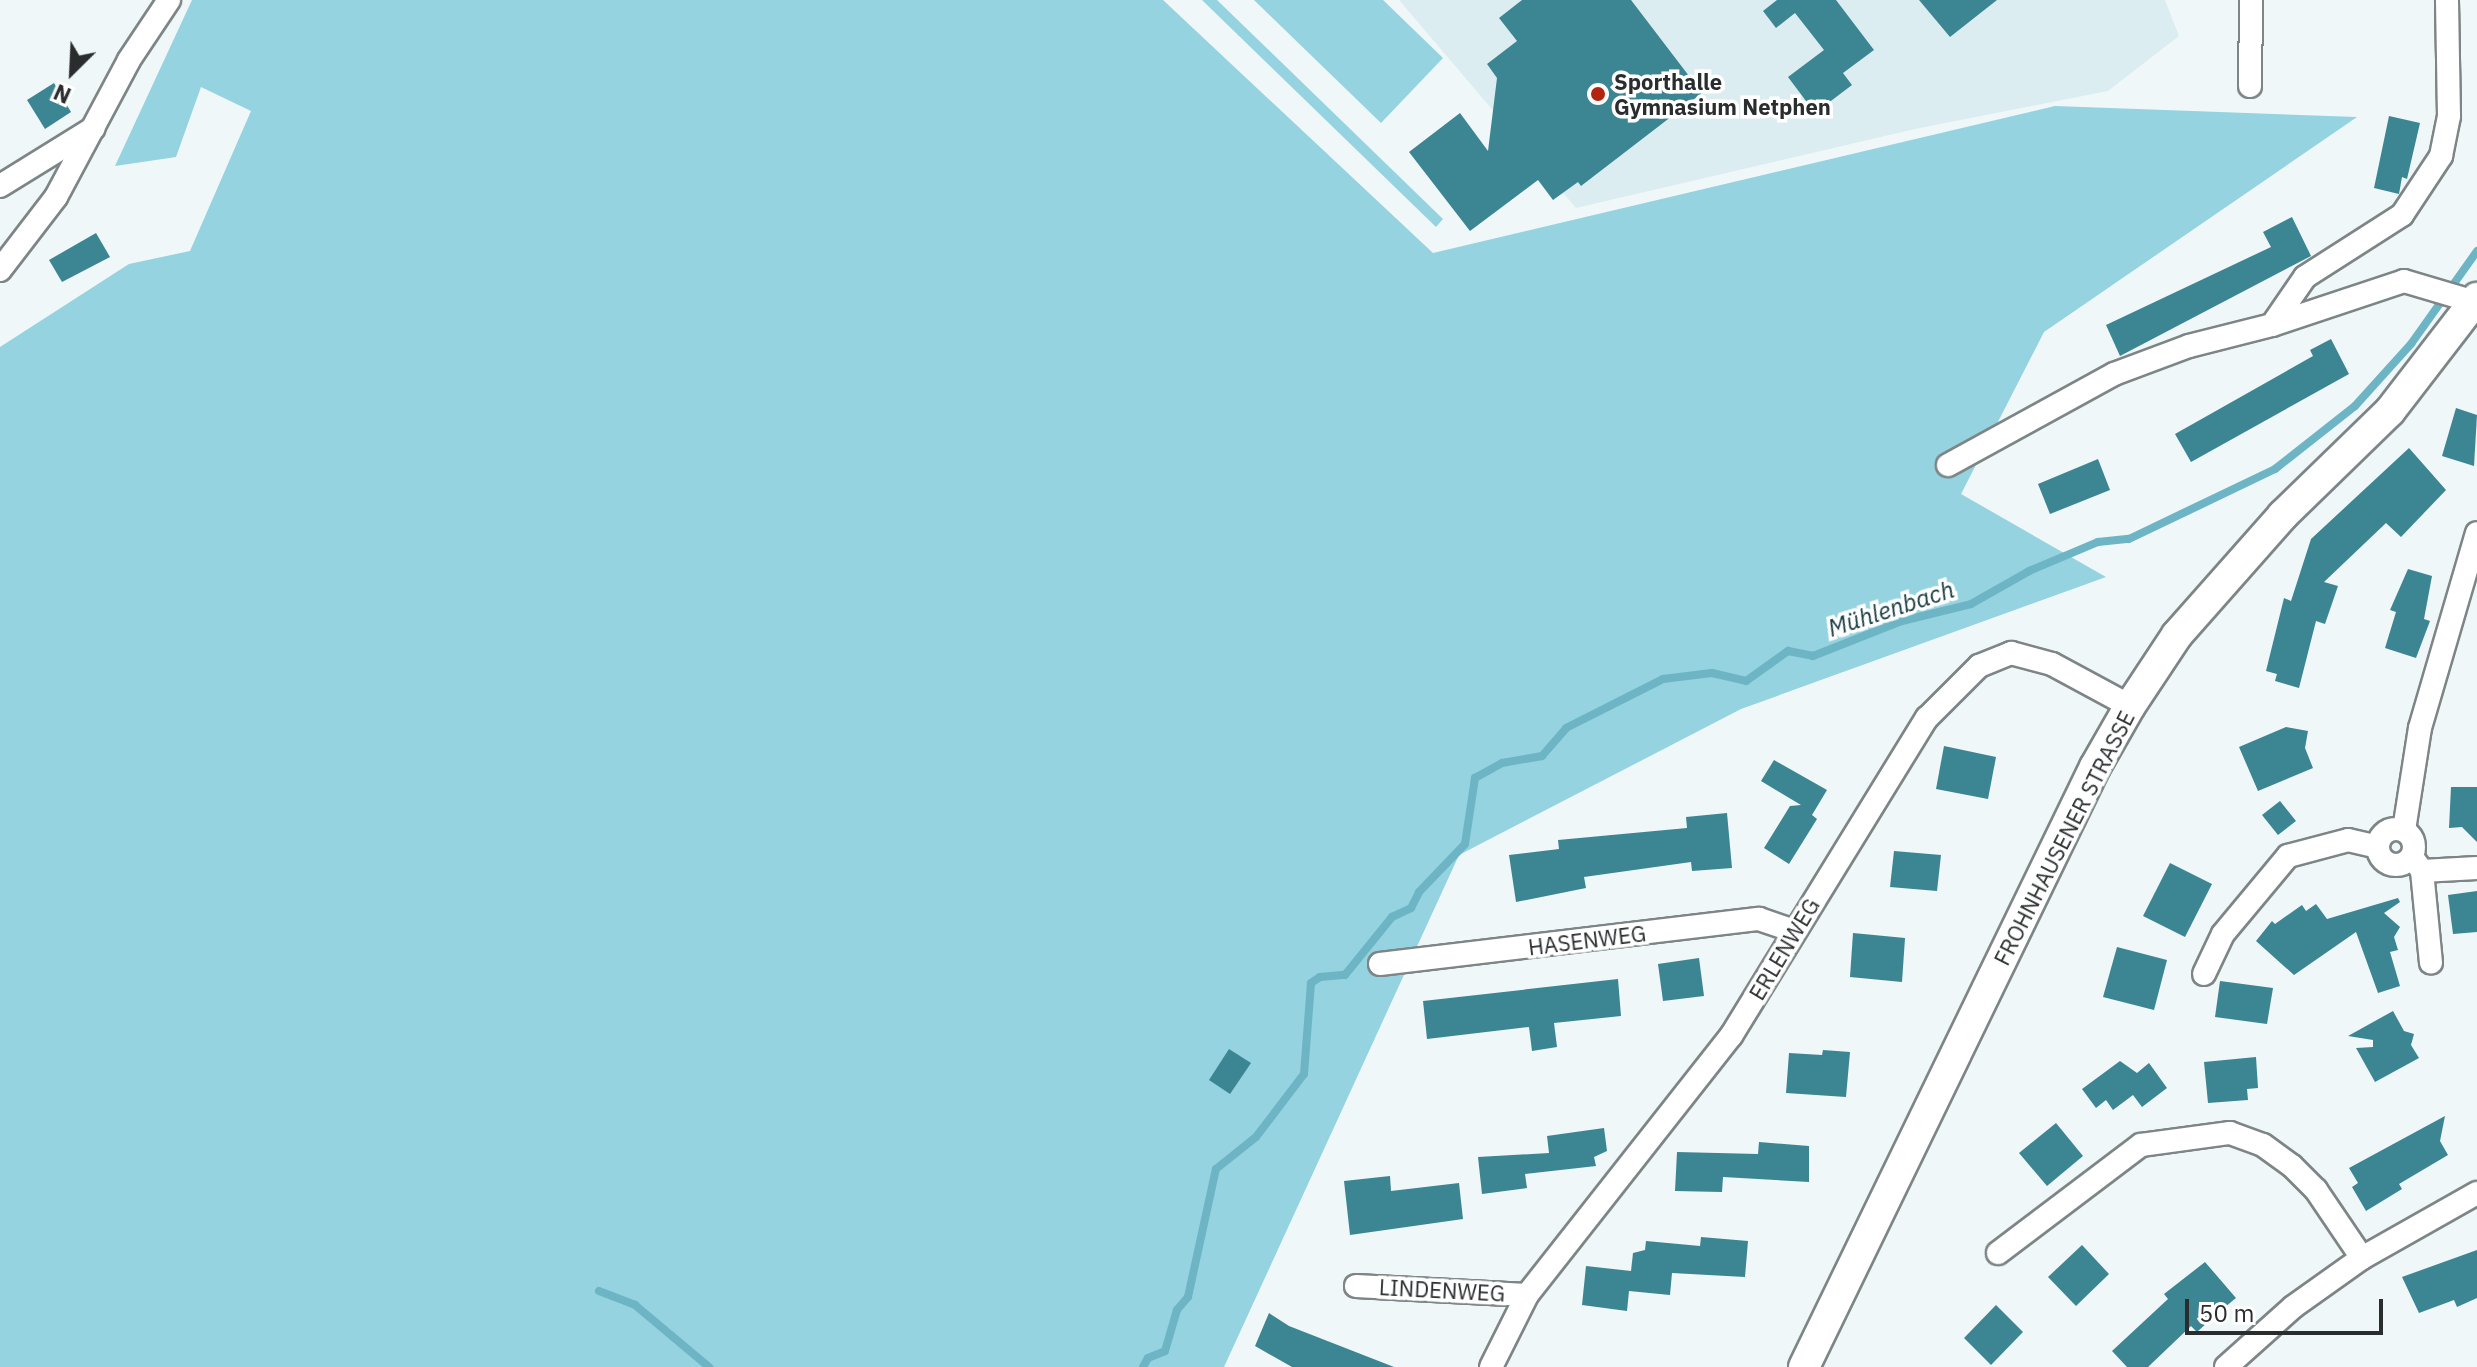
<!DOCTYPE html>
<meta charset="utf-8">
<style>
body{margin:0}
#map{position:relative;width:2477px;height:1367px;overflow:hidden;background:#eff7f9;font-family:"IBM Plex Sans",sans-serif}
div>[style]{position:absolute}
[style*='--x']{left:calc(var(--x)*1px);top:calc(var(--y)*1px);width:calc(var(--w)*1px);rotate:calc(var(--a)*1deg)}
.built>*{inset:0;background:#dcedf1}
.green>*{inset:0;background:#94d3df}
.stream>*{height:8px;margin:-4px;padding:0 4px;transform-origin:4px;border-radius:4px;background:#6db5c4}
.building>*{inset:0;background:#3c8593}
.roads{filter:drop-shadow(2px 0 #7e8586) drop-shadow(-2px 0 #7e8586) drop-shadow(0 2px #7e8586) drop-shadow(0 -2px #7e8586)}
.minor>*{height:22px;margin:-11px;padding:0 11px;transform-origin:11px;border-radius:11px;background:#fff}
.minor>.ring{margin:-11px;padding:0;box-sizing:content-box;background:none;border:22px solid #fff;border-radius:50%}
.secondary>*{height:30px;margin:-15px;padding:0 15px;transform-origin:15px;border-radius:15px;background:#fff}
.dots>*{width:22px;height:22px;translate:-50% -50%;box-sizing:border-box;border:4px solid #fff;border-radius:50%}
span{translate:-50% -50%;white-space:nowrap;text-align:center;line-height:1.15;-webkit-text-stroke:7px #fff;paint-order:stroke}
.poi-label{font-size:22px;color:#2a2d2e;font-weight:700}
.left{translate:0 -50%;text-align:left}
.street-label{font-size:22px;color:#2a2d2e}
.water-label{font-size:24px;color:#183c42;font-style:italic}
.north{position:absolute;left:32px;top:32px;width:80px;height:80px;-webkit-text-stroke:6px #fff;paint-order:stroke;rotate:204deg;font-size:22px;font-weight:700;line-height:32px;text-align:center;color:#2a2d2e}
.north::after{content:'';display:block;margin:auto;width:28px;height:36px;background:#2a2d2e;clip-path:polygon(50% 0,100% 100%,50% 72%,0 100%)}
.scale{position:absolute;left:2185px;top:1299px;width:198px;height:36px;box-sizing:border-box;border:4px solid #2a2d2e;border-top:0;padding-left:10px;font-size:24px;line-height:28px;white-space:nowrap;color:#2a2d2e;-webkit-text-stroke:6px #fff;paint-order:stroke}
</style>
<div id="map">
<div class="built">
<div style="clip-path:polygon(1399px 0,2165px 0,2179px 36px,2108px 91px,1915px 129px,1576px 208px)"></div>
</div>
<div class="green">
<div style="clip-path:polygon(192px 0,1163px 0,1433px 253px,2055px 106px,2357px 117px,2044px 332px,1961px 494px,2106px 577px,1741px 709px,1459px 855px,1224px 1367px,0 1367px,0 347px,129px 264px,190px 251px,251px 111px,201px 87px,176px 157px,115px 166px)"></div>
<div style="clip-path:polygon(1202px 0,1217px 0,1443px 219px,1436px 227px)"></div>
<div style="clip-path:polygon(1254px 0,1383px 0,1443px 58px,1381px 123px)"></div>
</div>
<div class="stream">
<div style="--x:599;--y:1291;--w:39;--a:21"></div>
<div style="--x:635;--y:1305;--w:97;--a:40"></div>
<div style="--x:1143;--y:1367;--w:10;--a:-61"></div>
<div style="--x:1148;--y:1358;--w:18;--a:-22"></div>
<div style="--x:1165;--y:1351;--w:43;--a:-73.7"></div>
<div style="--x:1177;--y:1310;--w:17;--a:-50"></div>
<div style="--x:1188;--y:1297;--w:131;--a:-77.7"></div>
<div style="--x:1216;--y:1169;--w:51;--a:-38.7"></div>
<div style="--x:1256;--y:1137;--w:79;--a:-52.7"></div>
<div style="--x:1304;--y:1074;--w:91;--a:-85.6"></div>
<div style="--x:1311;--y:983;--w:11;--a:-34"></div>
<div style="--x:1320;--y:977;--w:25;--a:-5"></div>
<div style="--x:1345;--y:975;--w:75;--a:-51"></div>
<div style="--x:1392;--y:917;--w:21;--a:-25"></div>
<div style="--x:1411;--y:908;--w:18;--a:-63"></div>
<div style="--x:1419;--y:892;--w:66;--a:-46.2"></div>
<div style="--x:1465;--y:844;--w:67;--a:-81.4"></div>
<div style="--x:1475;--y:778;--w:31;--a:-29"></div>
<div style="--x:1502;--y:763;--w:41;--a:-9.9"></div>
<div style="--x:1542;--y:756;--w:37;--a:-49"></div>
<div style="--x:1566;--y:728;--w:109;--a:-26.8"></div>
<div style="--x:1663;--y:679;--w:49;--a:-7"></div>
<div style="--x:1712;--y:673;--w:35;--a:13"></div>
<div style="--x:1746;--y:681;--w:52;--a:-35.5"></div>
<div style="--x:1788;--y:651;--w:25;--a:11"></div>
<div style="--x:1813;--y:656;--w:96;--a:-21.5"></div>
<div style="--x:1902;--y:621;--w:71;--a:-13.8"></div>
<div style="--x:1971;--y:604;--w:67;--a:-29.6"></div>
<div style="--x:2029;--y:571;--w:75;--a:-22.8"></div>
<div style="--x:2098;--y:542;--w:31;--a:-6"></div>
<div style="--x:2129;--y:539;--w:162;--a:-25.6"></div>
<div style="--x:2275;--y:469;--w:102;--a:-38.2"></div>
<div style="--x:2355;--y:406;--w:84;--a:-47.9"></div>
<div style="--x:2411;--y:344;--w:114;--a:-54.6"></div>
</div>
<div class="building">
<div style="clip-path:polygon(1522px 0,1631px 0,1702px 93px,1581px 186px,1578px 182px,1553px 200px,1538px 180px,1470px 231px,1409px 152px,1460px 113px,1488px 151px,1497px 78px,1487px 64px,1517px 41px,1499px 18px)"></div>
<div style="clip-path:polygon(1777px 0,1836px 0,1874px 50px,1843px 73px,1852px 85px,1815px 113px,1788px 77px,1824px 50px,1795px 13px,1776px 28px,1763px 11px)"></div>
<div style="clip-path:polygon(1919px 0,1997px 0,1950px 37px)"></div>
<div style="clip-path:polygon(54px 83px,71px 112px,45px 129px,27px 100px)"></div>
<div style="clip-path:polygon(2389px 116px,2420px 123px,2407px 179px,2402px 177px,2399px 194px,2374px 188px)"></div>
<div style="clip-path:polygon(2292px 217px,2311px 256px,2120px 356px,2106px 325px,2271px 247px,2263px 232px)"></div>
<div style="clip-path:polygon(96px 233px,110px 257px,62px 282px,49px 260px)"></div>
<div style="clip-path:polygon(2331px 339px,2349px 374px,2191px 462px,2175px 434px,2313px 356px,2310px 350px)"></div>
<div style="clip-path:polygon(2456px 408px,2477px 415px,2474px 466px,2442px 456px)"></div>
<div style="clip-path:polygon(2409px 448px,2446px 490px,2401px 537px,2386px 523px,2324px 582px,2338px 586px,2325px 624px,2316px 621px,2299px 688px,2275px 681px,2277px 674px,2266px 671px,2284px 598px,2291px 601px,2311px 539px)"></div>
<div style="clip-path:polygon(2098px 459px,2110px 490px,2050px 514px,2038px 484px)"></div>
<div style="clip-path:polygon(2408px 569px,2432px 576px,2424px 619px,2430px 621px,2416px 658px,2385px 648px,2396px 612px,2390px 610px)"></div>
<div style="clip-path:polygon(2286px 727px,2308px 731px,2305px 748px,2313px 768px,2258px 791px,2239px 747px)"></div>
<div style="clip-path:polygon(1944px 746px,1996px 757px,1988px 799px,1936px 789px)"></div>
<div style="clip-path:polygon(1774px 760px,1827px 790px,1812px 815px,1817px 819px,1789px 864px,1764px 848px,1790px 806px,1801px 805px,1761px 781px)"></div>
<div style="clip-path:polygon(2451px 787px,2477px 787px,2477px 842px,2462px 827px,2449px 828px)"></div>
<div style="clip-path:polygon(2280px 801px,2296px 821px,2278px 835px,2262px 815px)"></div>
<div style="clip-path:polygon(1727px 813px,1732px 868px,1692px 871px,1691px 862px,1584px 877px,1586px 888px,1516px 902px,1509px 855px,1559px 849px,1558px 840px,1687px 828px,1686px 817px)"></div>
<div style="clip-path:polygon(1894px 851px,1941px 855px,1937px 891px,1890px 887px)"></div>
<div style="clip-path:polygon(2170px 863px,2212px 884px,2185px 937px,2143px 916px)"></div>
<div style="clip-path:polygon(2477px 891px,2477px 932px,2453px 934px,2448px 895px)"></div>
<div style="clip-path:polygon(2398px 898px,2400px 902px,2384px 913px,2400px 927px,2394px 937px,2398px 950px,2390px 952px,2400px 986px,2378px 993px,2356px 932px,2294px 975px,2256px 941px,2272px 921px,2275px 924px,2302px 905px,2306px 911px,2316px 904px,2327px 919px)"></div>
<div style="clip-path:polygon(1853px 933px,1905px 938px,1902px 982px,1850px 977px)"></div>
<div style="clip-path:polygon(2117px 947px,2167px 960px,2154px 1010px,2103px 997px)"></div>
<div style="clip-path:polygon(1699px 958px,1704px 996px,1663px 1001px,1658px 964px)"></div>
<div style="clip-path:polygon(1618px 979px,1621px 1016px,1554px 1023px,1557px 1047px,1532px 1051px,1529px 1027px,1427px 1039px,1423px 1001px)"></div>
<div style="clip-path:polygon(2220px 981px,2273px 988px,2267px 1024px,2215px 1017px)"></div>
<div style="clip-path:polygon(2393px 1011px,2404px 1031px,2414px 1034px,2411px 1045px,2419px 1058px,2375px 1082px,2356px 1048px,2373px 1047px,2373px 1040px,2348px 1036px)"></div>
<div style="clip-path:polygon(1229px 1049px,1251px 1063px,1230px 1094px,1209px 1080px)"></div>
<div style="clip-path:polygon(1823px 1050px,1850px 1052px,1846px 1097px,1786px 1093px,1789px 1053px,1822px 1055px)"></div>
<div style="clip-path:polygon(2256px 1057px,2258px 1088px,2247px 1089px,2248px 1100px,2208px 1103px,2204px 1062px)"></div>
<div style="clip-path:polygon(2120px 1061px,2137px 1073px,2149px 1063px,2167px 1088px,2142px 1107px,2133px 1095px,2113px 1110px,2106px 1100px,2096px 1108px,2082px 1089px)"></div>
<div style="clip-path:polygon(2445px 1116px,2440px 1141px,2448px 1155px,2399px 1184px,2402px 1189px,2366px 1211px,2352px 1187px,2358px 1183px,2349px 1168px)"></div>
<div style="clip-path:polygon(2056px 1123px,2083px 1156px,2047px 1186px,2019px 1153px)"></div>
<div style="clip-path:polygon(1604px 1128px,1607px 1151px,1594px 1157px,1596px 1166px,1525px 1174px,1527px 1188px,1482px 1194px,1478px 1157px,1549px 1153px,1547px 1136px)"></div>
<div style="clip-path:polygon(1759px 1142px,1809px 1146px,1809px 1182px,1723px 1177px,1722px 1192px,1675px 1191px,1677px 1152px,1758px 1154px)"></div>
<div style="clip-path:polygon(1390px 1176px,1391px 1191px,1459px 1183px,1463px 1219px,1350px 1235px,1344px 1181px)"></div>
<div style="clip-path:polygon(1701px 1237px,1748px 1241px,1745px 1277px,1672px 1273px,1670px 1295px,1629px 1291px,1627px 1311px,1582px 1305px,1586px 1266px,1631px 1271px,1633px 1253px,1645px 1250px,1646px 1241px,1700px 1246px)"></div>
<div style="clip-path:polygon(2082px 1245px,2109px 1274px,2076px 1306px,2048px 1277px)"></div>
<div style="clip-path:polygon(2477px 1250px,2477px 1298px,2457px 1307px,2454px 1300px,2419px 1313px,2402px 1277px)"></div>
<div style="clip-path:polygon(2205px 1262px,2236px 1298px,2225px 1307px,2208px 1308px,2208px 1322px,2197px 1332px,2191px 1326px,2148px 1367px,2127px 1367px,2112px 1351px,2168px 1299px,2164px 1294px)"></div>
<div style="clip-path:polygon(1996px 1305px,2023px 1332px,1991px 1365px,1964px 1338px)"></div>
<div style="clip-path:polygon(1269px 1313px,1289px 1326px,1394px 1367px,1292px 1367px,1255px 1346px)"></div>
</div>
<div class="roads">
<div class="minor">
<div style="--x:2250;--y:86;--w:86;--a:-89.3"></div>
<div style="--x:0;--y:186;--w:110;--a:-31.7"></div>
<div style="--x:0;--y:270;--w:92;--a:-52.5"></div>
<div style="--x:56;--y:197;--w:155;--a:-61.9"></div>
<div style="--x:129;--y:60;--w:72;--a:-56.3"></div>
<div style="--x:2272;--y:325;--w:139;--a:-18.4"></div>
<div style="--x:2404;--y:281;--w:74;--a:16.5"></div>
<div style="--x:1948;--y:465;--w:189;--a:-28.7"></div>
<div style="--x:2114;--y:374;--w:80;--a:-20.5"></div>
<div style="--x:2189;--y:346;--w:86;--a:-14.2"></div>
<div style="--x:2272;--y:325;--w:58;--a:-55.5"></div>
<div style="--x:2305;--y:277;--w:115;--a:-32.6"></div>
<div style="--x:2402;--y:215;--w:71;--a:-56.5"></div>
<div style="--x:2441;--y:156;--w:41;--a:-78.7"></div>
<div style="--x:2449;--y:116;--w:116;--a:-91"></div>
<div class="ring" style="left:2378px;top:829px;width:14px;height:14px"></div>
<div style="--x:2404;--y:830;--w:103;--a:-81.1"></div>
<div style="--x:2420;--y:728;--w:203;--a:-73.7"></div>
<div style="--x:2412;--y:857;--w:17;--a:54"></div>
<div style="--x:2422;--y:871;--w:92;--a:84.4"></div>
<div style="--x:2422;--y:871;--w:55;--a:-3.1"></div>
<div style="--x:1380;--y:964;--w:382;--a:-6.8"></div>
<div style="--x:1759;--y:919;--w:36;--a:19"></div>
<div style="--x:2204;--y:974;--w:44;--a:-64.6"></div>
<div style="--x:2223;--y:934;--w:102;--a:-50.2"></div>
<div style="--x:2288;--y:856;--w:62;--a:-14.9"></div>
<div style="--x:2348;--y:840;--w:31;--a:13"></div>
<div style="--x:1998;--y:1253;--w:179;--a:-37.1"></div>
<div style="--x:2141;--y:1145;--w:90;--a:-7.7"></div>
<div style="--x:2230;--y:1133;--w:35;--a:20"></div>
<div style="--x:2263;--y:1145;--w:36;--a:36"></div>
<div style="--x:2292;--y:1166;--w:34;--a:45"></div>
<div style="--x:2316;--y:1190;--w:82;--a:55.9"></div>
<div style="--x:1356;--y:1286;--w:171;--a:3"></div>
<div style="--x:1491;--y:1367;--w:80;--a:-63.4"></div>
<div style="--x:1527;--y:1295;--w:330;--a:-51.8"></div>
<div style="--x:1731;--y:1036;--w:374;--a:-58.4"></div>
<div style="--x:1927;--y:718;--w:74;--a:-45"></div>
<div style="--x:1979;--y:666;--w:35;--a:-22"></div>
<div style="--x:2011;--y:653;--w:42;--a:15"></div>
<div style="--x:2052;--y:664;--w:89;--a:28.3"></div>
<div style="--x:2226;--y:1367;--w:90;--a:-41.8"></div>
<div style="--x:2293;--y:1307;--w:85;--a:-35.4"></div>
<div style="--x:2362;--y:1258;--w:132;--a:-29.5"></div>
</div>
<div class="secondary">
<div style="--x:1804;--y:1367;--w:667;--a:-64.13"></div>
<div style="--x:2095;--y:767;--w:70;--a:-60.2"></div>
<div style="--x:2130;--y:706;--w:85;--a:-56.5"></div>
<div style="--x:2177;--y:635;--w:160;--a:-48.5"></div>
<div style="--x:2283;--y:515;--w:149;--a:-44.2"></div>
<div style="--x:2390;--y:411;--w:143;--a:-52.4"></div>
</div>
</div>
<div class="dots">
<div style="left:1598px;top:94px;background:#b2250f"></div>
</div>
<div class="poi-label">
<span class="left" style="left:1614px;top:94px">Sporthalle<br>Gymnasium Netphen</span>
</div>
<div class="street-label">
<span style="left:2064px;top:838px;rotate:-63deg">FROHNHAUSENER STRASSE</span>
<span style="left:1587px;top:940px;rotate:-7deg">HASENWEG</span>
<span style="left:1784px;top:949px;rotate:-59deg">ERLENWEG</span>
<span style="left:1442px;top:1290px;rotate:3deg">LINDENWEG</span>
</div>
<div class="water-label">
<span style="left:1891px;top:609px;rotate:-18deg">Mühlenbach</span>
</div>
<div class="north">N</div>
<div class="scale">50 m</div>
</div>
